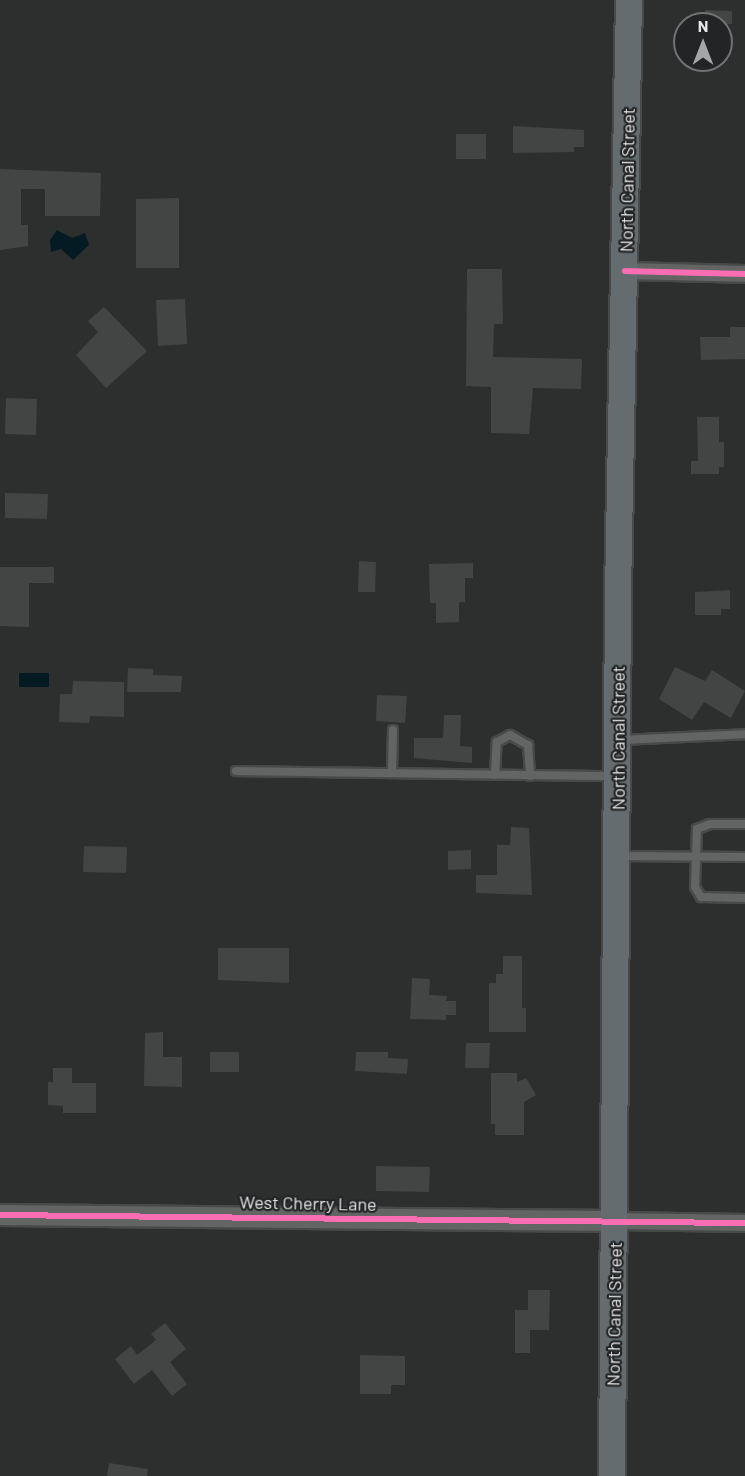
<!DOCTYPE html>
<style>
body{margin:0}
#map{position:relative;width:745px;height:1476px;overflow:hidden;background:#2d2e2e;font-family:Barlow,sans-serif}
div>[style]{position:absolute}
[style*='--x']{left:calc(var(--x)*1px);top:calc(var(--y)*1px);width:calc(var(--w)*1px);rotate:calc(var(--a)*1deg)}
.water>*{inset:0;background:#041b23}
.building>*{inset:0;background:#434444}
.roads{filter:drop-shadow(2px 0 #484949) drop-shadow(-2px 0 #484949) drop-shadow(0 2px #484949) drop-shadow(0 -2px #484949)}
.service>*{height:8px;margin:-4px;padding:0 4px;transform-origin:4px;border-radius:4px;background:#636464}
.minor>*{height:16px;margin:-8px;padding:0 8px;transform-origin:8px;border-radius:8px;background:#636464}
.tertiary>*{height:20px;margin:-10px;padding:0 10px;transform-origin:10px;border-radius:10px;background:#636464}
.primary>*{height:26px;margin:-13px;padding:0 13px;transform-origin:13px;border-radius:13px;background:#646c6f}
.cycleway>*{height:6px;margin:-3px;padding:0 3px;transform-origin:3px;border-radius:3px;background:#f96db3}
span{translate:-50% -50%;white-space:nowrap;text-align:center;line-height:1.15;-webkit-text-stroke:4.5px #222425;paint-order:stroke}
.street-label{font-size:18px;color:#e6e8e8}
.north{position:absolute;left:673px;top:12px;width:60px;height:60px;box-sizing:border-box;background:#222425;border:2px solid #707273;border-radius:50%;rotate:0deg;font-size:16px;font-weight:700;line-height:24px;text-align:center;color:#e6e8e8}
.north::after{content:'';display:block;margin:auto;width:21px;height:27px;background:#a5a7a7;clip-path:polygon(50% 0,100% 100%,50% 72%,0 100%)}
</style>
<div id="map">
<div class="water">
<div style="clip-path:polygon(57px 230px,72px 238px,85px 233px,89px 245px,73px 260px,61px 249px,51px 252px,50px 240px)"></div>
<div style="clip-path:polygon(19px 673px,49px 673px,49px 687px,19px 687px)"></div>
</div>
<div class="building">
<div style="clip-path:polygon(705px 10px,732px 11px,732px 24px,705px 24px)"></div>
<div style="clip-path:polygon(513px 126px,584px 130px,584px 147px,574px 147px,574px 152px,513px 153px)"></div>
<div style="clip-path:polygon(456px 134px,486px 134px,486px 159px,456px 159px)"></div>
<div style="clip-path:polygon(0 169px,101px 173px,100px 216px,45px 216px,45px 189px,21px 189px,21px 225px,28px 225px,28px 246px,0 250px)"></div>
<div style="clip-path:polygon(179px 198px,179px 268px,136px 268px,136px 199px)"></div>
<div style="clip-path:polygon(467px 269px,502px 269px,503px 324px,494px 324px,493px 357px,582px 359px,581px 389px,533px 388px,529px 434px,491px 433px,491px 387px,466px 386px)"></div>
<div style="clip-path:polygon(185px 299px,187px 344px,158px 346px,156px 300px)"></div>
<div style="clip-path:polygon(104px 307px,147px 351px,106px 388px,76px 355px,98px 332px,88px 321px)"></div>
<div style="clip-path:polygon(730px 327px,745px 327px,745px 359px,701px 360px,700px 337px,730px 337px)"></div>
<div style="clip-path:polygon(6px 398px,37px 399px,36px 435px,5px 434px)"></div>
<div style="clip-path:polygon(697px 417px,719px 417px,719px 442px,724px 442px,724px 467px,719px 467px,719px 474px,691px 474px,691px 461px,698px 461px)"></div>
<div style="clip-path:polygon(5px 493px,48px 494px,47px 519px,5px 518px)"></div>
<div style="clip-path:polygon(359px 561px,376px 562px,375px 592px,358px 592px)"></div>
<div style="clip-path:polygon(473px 563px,473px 578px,465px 578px,465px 602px,459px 602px,459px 622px,436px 623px,436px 603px,430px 603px,429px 564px)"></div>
<div style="clip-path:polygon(0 567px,54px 567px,54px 583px,29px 583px,29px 627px,0 626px)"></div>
<div style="clip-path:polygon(730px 590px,730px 609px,721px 609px,721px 615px,695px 615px,695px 592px)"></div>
<div style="clip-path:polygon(675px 667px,705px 681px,712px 670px,745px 691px,731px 718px,704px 702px,692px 720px,659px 699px)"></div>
<div style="clip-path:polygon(128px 668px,153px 669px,153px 675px,182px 676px,181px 692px,127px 692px)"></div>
<div style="clip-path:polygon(73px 681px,124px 682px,124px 717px,90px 716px,89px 723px,59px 722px,60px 694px,72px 694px)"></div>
<div style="clip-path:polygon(377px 695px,407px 696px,405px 723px,376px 721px)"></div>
<div style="clip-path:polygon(444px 715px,461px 715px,460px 746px,472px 747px,472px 763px,414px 758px,414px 738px,443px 738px)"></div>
<div style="clip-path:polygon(511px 827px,529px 828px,532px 895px,476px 893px,476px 875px,497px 875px,497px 845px,510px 845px)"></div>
<div style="clip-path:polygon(84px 846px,127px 847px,126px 873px,83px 872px)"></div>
<div style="clip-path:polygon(471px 850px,471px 869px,448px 870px,448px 851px)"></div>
<div style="clip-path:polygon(218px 948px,289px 948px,289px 983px,218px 980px)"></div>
<div style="clip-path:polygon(503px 956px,522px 956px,522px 1008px,526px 1008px,526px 1032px,489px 1032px,489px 983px,496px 983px,496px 974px,503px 974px)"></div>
<div style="clip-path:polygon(412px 978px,430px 979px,429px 995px,447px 996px,446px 1001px,456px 1001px,456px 1015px,446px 1015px,446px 1020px,410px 1019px)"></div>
<div style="clip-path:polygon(163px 1032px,163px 1057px,182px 1057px,182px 1087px,144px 1086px,145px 1033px)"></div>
<div style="clip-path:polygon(466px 1043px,490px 1043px,489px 1068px,465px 1068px)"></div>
<div style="clip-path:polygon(210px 1052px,239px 1052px,239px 1072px,210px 1072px)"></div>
<div style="clip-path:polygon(356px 1052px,388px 1052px,388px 1058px,408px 1059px,407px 1074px,355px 1071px)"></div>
<div style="clip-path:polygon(53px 1068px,72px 1068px,72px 1083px,96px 1083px,96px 1113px,63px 1113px,63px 1106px,48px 1105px,48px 1082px,53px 1082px)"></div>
<div style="clip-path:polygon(491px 1073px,517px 1073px,517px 1082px,526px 1078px,536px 1095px,524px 1102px,524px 1135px,495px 1135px,495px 1124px,491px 1124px)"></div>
<div style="clip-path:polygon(376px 1166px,430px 1167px,429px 1192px,376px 1191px)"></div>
<div style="clip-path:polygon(528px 1290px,550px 1290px,549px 1330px,530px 1330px,530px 1353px,515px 1353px,515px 1310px,528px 1310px)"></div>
<div style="clip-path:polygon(165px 1323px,186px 1349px,170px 1362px,187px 1384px,172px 1396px,152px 1370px,134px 1384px,115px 1359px,131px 1346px,137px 1355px,156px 1340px,151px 1334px)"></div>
<div style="clip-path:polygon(360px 1355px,405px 1356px,405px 1385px,391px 1385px,391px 1394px,360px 1394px)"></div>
<div style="clip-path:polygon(109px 1463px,148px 1469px,147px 1476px,107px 1476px)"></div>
</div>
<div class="roads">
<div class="service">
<div style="--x:620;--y:740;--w:125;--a:-2.7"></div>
<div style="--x:236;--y:771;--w:378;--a:0.8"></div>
<div style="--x:392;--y:773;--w:43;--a:-88.7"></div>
<div style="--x:495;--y:775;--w:33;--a:-87"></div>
<div style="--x:497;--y:742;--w:15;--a:-28"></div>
<div style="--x:510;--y:735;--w:21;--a:29"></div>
<div style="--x:528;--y:745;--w:31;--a:86"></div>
<div style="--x:745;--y:824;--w:35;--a:180"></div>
<div style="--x:710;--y:824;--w:14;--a:159"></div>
<div style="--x:697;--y:829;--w:58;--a:92"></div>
<div style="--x:695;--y:887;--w:12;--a:59"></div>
<div style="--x:701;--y:897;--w:44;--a:1.3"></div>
<div style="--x:619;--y:856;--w:126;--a:0.5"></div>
</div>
<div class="minor">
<div style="--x:625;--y:271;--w:120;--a:1.4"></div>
<div style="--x:615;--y:1221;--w:130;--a:0.9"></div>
</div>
<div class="tertiary">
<div style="--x:0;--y:1215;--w:615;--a:0.56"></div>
</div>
<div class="primary">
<div style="--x:612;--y:1476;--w:882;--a:-89.61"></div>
<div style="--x:618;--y:594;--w:594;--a:-88.94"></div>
</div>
</div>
<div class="cycleway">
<div style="--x:625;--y:271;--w:120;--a:1.4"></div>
<div style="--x:0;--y:1215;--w:745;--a:0.62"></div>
</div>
<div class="street-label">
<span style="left:627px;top:180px;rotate:-89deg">North Canal Street</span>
<span style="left:618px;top:738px;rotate:-90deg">North Canal Street</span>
<span style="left:308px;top:1203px;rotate:1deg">West Cherry Lane</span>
<span style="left:614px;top:1314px;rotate:-89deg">North Canal Street</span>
</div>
<div class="north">N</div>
</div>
